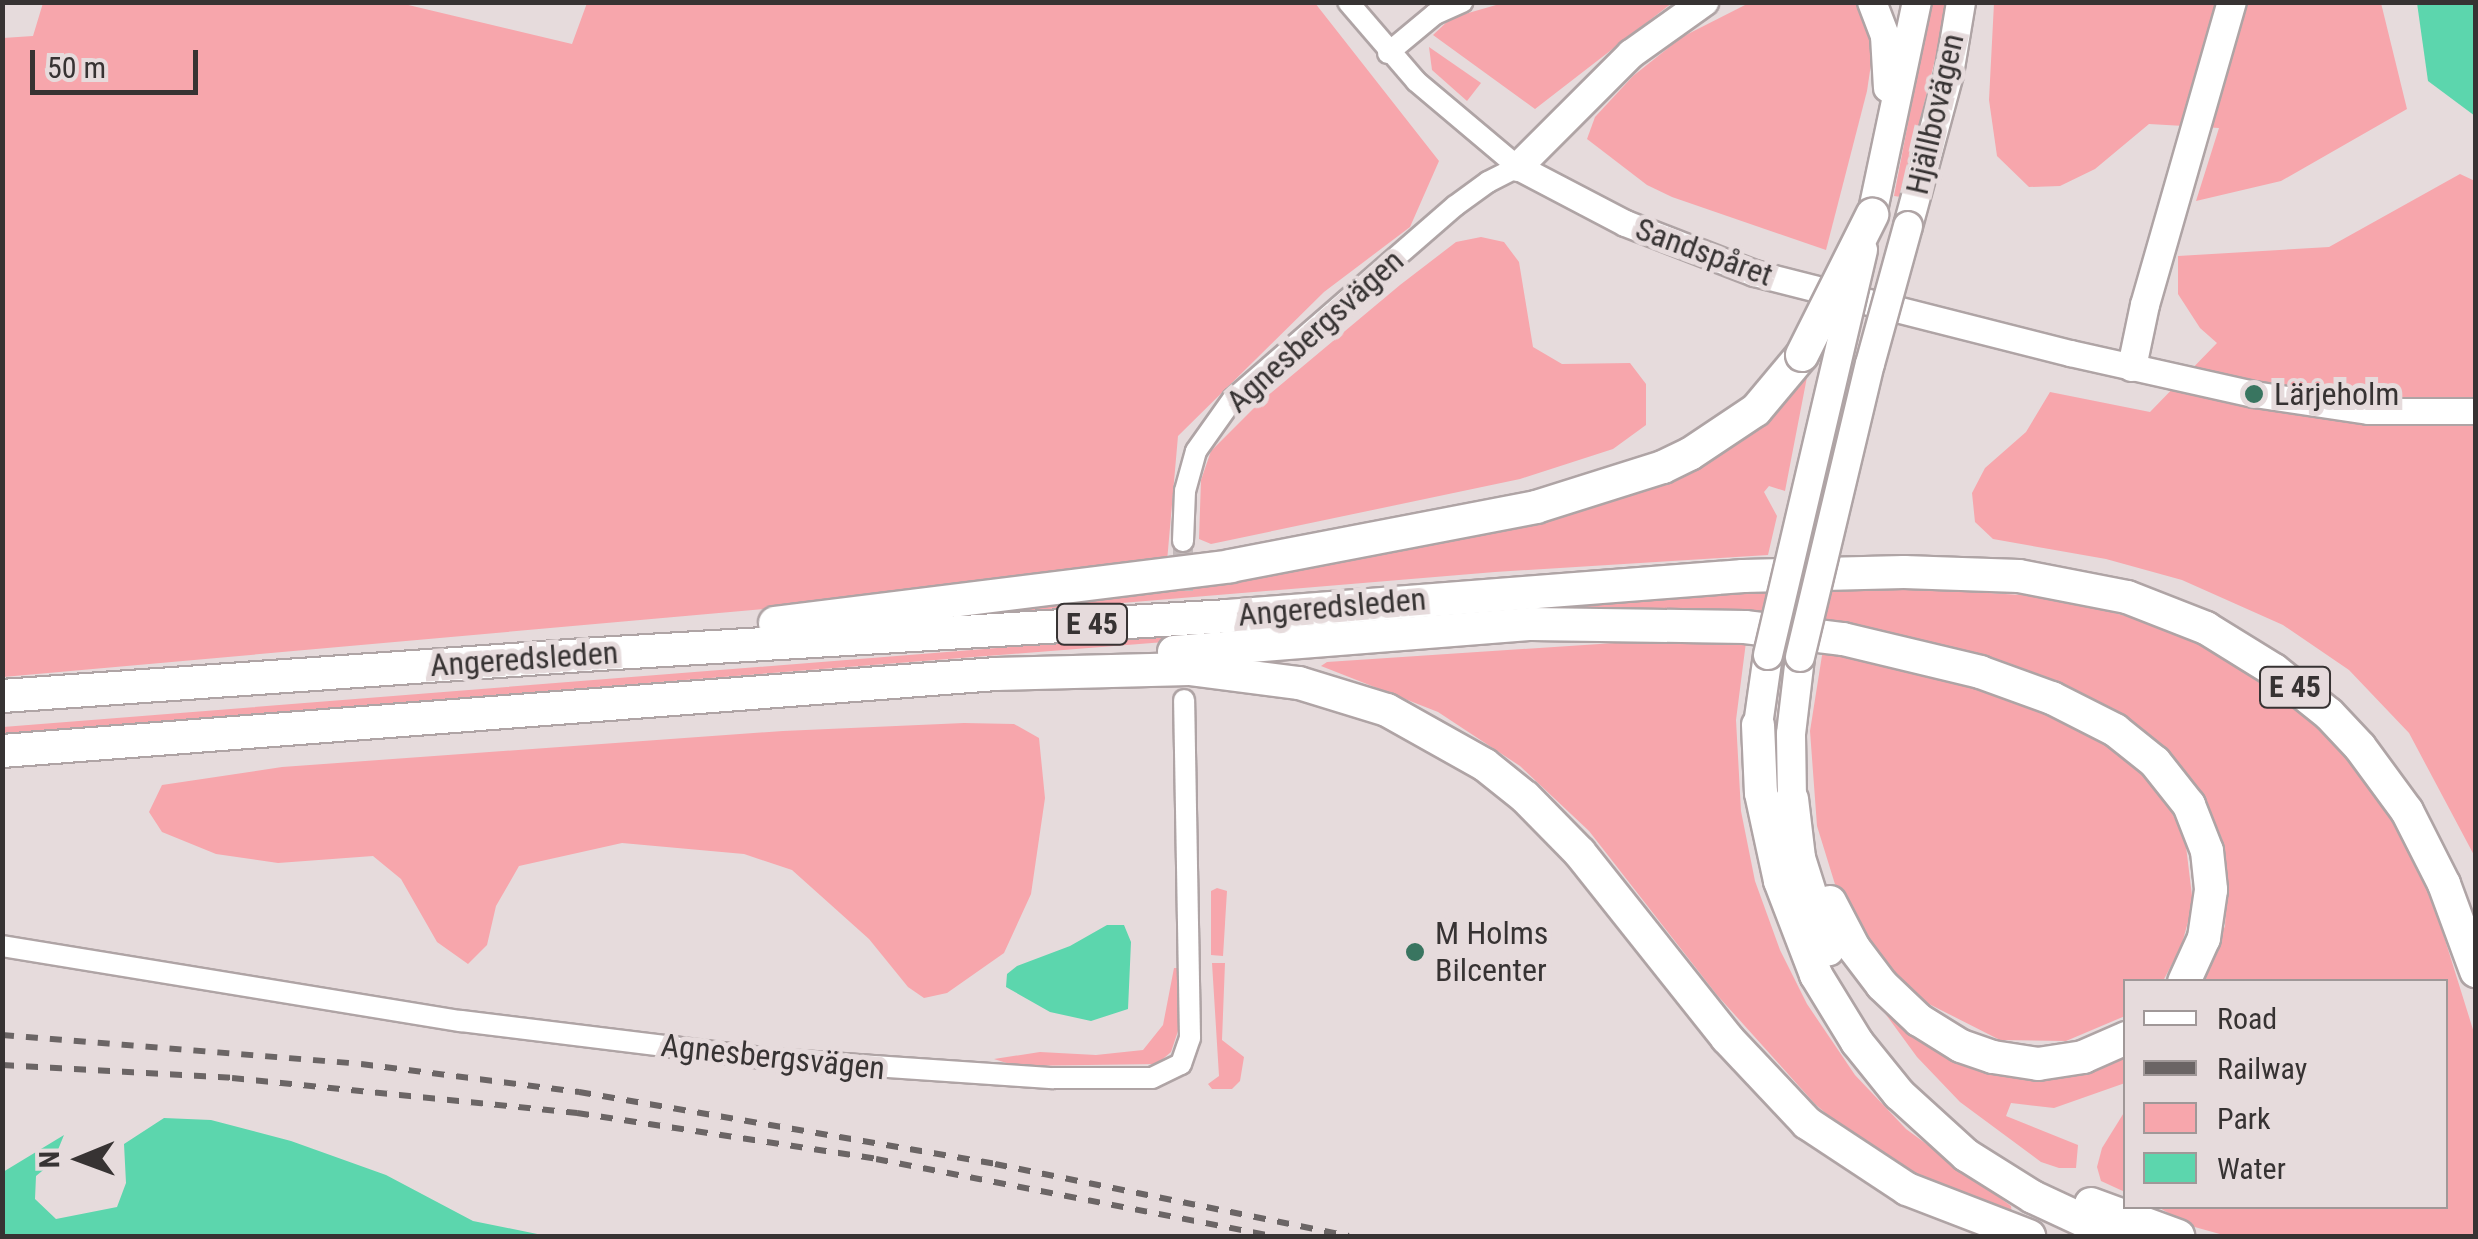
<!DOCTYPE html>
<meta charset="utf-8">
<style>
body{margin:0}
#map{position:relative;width:2478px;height:1239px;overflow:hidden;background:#e6dbdc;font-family:"Roboto Condensed",sans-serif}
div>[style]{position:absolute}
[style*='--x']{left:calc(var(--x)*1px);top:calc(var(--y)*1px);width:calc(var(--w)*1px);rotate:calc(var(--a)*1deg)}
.green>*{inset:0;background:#f7a6ac}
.water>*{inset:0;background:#5cd6ad}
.minor-tunnel>*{height:20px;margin-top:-10px;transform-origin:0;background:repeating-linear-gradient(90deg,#c3b9ba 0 20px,transparent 0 30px)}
.roads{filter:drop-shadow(2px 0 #afa4a5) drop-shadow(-2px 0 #afa4a5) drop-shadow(0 2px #afa4a5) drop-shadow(0 -2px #afa4a5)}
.minor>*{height:20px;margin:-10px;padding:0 10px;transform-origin:10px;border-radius:10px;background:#fff}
.tertiary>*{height:25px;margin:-12.5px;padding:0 12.5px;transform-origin:12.5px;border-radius:12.5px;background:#fff}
.secondary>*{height:28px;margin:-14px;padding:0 14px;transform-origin:14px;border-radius:14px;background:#fff}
.trunk>*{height:32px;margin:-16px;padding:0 16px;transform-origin:16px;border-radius:16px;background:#fff}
.rail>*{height:6px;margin-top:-3px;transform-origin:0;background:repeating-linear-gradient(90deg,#6b6565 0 12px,transparent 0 24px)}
.bridges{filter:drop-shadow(2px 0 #afa4a5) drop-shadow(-2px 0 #afa4a5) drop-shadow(0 2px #afa4a5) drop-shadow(0 -2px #afa4a5)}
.secondary-bridge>*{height:28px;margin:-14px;padding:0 14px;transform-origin:14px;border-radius:14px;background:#fff}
.trunk-bridge>*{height:32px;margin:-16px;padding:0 16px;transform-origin:16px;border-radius:16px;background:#fff}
.dots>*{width:28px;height:28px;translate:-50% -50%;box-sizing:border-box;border:5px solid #e6dbdc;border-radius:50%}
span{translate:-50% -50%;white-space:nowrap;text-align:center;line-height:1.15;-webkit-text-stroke:10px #e6dbdc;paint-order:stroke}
.shield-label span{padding:2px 8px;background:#e6dbdc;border:2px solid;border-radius:8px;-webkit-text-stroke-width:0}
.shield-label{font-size:30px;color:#373333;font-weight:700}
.street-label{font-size:32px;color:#373333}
.poi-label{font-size:32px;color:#373333}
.left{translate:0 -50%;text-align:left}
.frame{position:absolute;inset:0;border:5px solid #373333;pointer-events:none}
.legend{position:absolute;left:2123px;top:979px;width:325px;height:230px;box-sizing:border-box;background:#e6dbdc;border:2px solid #a09898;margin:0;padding:12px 18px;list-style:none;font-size:30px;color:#373333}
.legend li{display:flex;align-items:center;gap:20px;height:50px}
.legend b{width:50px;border:2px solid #a09898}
.north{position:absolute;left:30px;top:1109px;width:100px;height:100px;-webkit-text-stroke:8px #e6dbdc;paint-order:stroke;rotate:269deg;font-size:28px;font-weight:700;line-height:40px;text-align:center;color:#373333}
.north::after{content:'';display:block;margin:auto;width:35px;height:45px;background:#373333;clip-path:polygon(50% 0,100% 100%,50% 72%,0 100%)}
.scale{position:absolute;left:30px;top:50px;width:168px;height:45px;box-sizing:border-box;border:5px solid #373333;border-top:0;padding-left:12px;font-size:30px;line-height:35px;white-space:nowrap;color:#373333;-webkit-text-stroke:8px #e6dbdc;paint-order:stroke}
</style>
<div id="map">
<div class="green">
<div style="clip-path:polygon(43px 3px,400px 3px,572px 44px,587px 3px,1315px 3px,1439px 161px,1410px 227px,1324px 292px,1178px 436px,1166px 573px,3px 677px,3px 38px,33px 36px)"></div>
<div style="clip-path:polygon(1503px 3px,1503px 2px,1672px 3px,1535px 109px,1433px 35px,1451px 18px)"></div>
<div style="clip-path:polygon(1749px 3px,1857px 3px,1865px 11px,1874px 44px,1867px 91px,1826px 250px,1672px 197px,1647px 185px,1587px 139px,1595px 117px,1633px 76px,1682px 37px)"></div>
<div style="clip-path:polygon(1931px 3px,1949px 3px,1901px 197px,1894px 196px)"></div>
<div style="clip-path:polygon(1994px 3px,2381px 3px,2407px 109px,2281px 181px,2196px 201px,2219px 128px,2149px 124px,2095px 169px,2060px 186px,2029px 187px,1997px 156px,1989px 100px)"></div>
<div style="clip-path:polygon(1429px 47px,1481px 83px,1467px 101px,1432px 70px)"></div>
<div style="clip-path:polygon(2460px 174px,2475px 181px,2475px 857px,2409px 733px,2349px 670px,2283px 625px,2182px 580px,2106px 559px,1993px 539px,1975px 522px,1972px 493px,1985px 468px,2026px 432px,2050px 392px,2150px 412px,2217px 343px,2200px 328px,2178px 294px,2178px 256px,2329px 247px)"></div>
<div style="clip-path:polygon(1481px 237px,1504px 242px,1519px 262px,1533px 347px,1562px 364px,1630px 363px,1646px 384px,1646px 425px,1613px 449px,1520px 479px,1211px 544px,1199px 539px,1201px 480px,1211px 451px,1260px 402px,1400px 285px,1456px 242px)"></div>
<div style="clip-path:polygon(1807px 377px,1785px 491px,1769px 486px,1764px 492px,1777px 516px,1768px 555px,1495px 572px,940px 618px,1709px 459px,1755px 430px)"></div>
<div style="clip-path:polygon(1905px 588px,2054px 597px,2156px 624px,2194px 640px,2261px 680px,2331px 739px,2381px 803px,2412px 855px,2437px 914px,2475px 1036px,2475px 1236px,2227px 1236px,2191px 1226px,2158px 1207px,2446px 1206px,2446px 982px,2203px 981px,2225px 926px,2227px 882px,2220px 838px,2201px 792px,2189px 776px,2153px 738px,2094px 700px,1905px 636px,1825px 622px,1315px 630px,3px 734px,3px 727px,997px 648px,1756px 590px)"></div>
<div style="clip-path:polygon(1645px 641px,1746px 642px,1736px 720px,1741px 811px,1755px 881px,1780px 950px,1807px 1004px,1855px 1075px,1906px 1129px,2011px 1206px,2012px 1214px,1913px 1172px,1844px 1129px,1815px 1104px,1717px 995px,1589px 831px,1520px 766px,1438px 712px,1321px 666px,1327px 662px)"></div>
<div style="clip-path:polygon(1823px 649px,1952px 678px,2056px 715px,2107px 741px,2143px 771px,2164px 798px,2185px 838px,2193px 904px,2181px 947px,2163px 981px,2126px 982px,2125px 1016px,2066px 1041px,2000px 1040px,1929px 1004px,1883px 966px,1838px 894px,1817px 826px,1810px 731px)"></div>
<div style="clip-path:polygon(964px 723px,1014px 724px,1039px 738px,1045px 798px,1031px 894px,1004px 953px,947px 993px,924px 998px,908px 987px,869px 939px,792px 870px,744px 854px,622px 843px,519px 866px,496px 906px,487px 945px,468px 964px,437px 942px,401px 879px,373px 856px,278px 863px,216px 854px,162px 832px,149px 812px,162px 785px,282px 767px,783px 731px)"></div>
<div style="clip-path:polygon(1217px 888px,1227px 891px,1223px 956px,1211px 955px,1211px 891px)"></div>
<div style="clip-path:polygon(1212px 963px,1225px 963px,1222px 1040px,1244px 1057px,1240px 1081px,1232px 1089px,1212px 1089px,1208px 1084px,1219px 1076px)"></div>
<div style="clip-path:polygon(1174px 968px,1180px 968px,1178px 1031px,1171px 1052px,1157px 1064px,1016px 1066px,994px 1059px,1040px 1052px,1096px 1055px,1143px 1050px,1163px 1025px)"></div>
<div style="clip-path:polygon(1876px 1001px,1958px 1061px,1984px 1072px,2024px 1079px,2059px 1079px,2125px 1056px,2125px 1083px,2054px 1108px,2011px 1103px,2006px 1116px,2078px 1145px,2076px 1168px,2059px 1168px,2041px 1162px,1960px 1102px,1917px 1057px)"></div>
<div style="clip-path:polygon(2125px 1111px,2125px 1192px,2101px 1181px,2097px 1167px,2102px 1148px)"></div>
</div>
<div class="water">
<div style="clip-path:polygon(2417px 3px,2475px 3px,2475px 116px,2428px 81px)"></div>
<div style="clip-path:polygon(1107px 925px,1124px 925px,1131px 942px,1128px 1009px,1091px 1021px,1050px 1012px,1006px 987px,1007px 974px,1017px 966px,1070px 946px)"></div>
<div style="clip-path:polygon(164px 1118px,211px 1120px,291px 1141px,386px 1175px,473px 1221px,547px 1236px,3px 1236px,3px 1172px,64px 1135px,53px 1162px,36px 1176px,35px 1199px,56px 1219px,117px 1207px,126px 1183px,124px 1144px)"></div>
</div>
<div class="minor-tunnel">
<div style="--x:1183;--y:541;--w:87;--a:90"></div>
</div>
<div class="roads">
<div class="minor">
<div style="--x:1388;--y:53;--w:61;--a:-39.7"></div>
<div style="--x:1435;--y:14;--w:30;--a:-24"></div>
<div style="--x:1183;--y:541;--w:50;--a:-87.7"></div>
<div style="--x:1185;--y:491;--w:41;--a:-74.6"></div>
<div style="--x:1196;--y:451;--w:64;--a:-54.6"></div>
<div style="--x:1233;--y:399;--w:294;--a:-41"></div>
<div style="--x:1455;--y:206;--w:41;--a:-36"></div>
<div style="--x:1488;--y:182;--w:34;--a:-27"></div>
<div style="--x:1518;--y:167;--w:133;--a:-139.9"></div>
<div style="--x:1416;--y:81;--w:104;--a:-130.7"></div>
<div style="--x:2;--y:946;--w:465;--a:9.3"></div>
<div style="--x:461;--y:1021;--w:312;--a:7"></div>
<div style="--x:771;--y:1059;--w:283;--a:3.9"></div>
<div style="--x:1053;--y:1078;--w:99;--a:0"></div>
<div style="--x:1152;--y:1078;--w:32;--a:-26"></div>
<div style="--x:1181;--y:1064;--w:28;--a:-71"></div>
<div style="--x:1190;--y:1038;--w:338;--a:-91"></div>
</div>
<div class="tertiary">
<div style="--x:1518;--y:167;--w:121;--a:27.6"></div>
<div style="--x:1625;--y:223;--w:138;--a:21.2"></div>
<div style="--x:1754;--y:273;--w:326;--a:14.2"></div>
<div style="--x:2070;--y:353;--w:189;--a:12.6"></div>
<div style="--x:2254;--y:394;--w:115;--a:8.5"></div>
<div style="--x:2368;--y:411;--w:108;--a:0"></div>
</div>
<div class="secondary">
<div style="--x:1872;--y:2;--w:36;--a:69"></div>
<div style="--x:1885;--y:36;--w:52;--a:86.7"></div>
<div style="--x:1518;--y:167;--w:160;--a:-45"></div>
<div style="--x:1631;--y:54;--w:90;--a:-35.5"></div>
<div style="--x:1872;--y:215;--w:218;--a:-78.1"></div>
<div style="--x:1908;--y:226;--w:157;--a:-74.9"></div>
<div style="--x:1949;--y:74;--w:73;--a:-80.5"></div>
<div style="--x:2132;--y:367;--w:63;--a:-78.2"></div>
<div style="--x:2145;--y:305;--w:315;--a:-74"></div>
<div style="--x:1758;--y:725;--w:71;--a:-81.9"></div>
<div style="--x:1792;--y:799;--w:65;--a:-90.9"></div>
<div style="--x:1791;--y:734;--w:78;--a:-83.3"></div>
</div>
<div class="trunk">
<div style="--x:775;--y:623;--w:459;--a:-7.1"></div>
<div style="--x:1230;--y:566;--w:312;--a:-10.9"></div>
<div style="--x:1536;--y:507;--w:133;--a:-17.5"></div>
<div style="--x:1663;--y:467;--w:30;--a:-26"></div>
<div style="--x:1690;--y:454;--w:79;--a:-33.7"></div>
<div style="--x:1756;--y:410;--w:72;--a:-50.1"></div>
<div style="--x:1174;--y:652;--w:359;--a:-4.5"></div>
<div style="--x:1532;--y:624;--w:213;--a:0.8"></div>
<div style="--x:1745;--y:627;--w:99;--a:7"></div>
<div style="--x:1843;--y:639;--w:141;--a:13.5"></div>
<div style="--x:1980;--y:672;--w:77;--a:19.9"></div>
<div style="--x:2052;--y:698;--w:71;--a:26.9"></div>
<div style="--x:2115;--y:730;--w:51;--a:38.7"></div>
<div style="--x:2155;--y:762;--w:55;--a:51.7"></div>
<div style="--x:2189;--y:805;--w:49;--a:68.6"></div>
<div style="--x:2207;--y:851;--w:39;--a:84"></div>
<div style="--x:2211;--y:890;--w:49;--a:98.3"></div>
<div style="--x:2204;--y:938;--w:48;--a:114.4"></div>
<div style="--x:2;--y:696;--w:597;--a:-4.03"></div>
<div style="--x:598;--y:654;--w:631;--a:-3.45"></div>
<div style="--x:1228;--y:616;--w:517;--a:-4.44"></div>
<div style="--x:1743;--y:576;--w:161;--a:-1.4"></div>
<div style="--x:1904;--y:572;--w:115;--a:2"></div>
<div style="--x:2019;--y:576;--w:110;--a:11"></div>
<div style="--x:2127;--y:597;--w:85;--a:21.4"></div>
<div style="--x:2206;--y:628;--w:80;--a:31.7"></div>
<div style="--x:2274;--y:670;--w:70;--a:38.7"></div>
<div style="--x:2329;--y:714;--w:45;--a:46.8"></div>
<div style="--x:2360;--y:747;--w:79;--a:53.7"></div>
<div style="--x:2407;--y:811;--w:82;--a:63.1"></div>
<div style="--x:2444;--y:884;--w:93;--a:69.8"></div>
<div style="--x:1758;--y:725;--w:68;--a:87.5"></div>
<div style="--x:1761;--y:793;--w:90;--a:77.8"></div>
<div style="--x:1780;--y:881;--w:101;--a:69"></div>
<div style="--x:1816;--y:975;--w:79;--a:58.5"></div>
<div style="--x:1857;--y:1042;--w:67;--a:51.1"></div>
<div style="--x:1899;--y:1094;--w:91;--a:42.3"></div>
<div style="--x:1966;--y:1155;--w:79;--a:32.1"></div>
<div style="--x:2033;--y:1197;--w:93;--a:24.9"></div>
<div style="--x:2;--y:751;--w:997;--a:-4.43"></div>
<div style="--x:996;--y:674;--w:193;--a:-1.5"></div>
<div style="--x:1189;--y:669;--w:111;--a:7.3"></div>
<div style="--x:1299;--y:683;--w:92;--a:17.1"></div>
<div style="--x:1387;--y:710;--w:112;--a:29.3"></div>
<div style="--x:1485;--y:765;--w:51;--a:38.7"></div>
<div style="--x:1525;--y:797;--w:78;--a:45.5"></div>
<div style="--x:1580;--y:853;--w:236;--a:51.5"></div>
<div style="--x:1727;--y:1038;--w:117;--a:46.7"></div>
<div style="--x:1807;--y:1123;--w:120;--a:33.4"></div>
<div style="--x:1907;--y:1189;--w:131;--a:21.1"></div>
<div style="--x:1792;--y:799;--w:59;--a:83.2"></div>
<div style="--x:1799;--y:858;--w:96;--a:72.5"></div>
<div style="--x:1830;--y:902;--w:52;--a:62.4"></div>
<div style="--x:1854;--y:948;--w:46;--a:52.9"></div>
<div style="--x:1882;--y:985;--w:51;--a:43.4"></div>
<div style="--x:1919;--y:1020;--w:49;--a:31.8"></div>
<div style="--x:1961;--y:1046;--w:34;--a:19"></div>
<div style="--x:1993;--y:1057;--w:46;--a:8.8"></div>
<div style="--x:2038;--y:1064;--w:46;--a:-8.8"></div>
<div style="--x:2083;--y:1057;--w:47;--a:-23.8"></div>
<div style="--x:2091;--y:1204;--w:93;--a:20.2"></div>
</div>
</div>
<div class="rail">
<div style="--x:2;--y:1035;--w:360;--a:4.6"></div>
<div style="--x:361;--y:1064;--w:220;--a:7.3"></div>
<div style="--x:579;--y:1092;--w:422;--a:9.8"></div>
<div style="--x:995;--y:1164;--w:361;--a:11.5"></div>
<div style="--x:2;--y:1065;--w:230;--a:3.2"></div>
<div style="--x:232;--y:1078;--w:347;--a:5.8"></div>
<div style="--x:577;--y:1113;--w:303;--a:8.7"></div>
<div style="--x:876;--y:1159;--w:403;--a:11"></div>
</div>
<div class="bridges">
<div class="secondary-bridge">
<div style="--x:1768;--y:655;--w:416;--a:-76.8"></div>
<div style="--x:1800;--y:657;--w:301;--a:-76.6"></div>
<div style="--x:1870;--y:364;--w:143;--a:-74.6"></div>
</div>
<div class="trunk-bridge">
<div style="--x:1802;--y:355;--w:157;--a:-63.4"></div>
</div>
</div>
<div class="dots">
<div style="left:2254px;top:394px;background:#397560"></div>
<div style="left:1415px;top:952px;background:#397560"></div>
</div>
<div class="shield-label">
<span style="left:1092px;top:624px">E 45</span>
<span style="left:2295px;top:687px">E 45</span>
</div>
<div class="street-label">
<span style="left:1935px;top:114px;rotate:-77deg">Hjällbovägen</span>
<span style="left:1704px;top:252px;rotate:20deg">Sandspåret</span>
<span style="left:1315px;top:331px;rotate:-42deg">Agnesbergsvägen</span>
<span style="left:1332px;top:607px;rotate:-5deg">Angeredsleden</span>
<span style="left:524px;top:659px;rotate:-4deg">Angeredsleden</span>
<span style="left:773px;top:1057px;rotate:6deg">Agnesbergsvägen</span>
</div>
<div class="poi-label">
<span class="left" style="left:2274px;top:394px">Lärjeholm</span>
<span class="left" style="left:1435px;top:952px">M Holms<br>Bilcenter</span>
</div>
<div class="frame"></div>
<ul class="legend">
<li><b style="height:12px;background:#fff"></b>Road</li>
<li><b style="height:12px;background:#6b6565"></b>Railway</li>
<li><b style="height:28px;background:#f7a6ac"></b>Park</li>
<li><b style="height:28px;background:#5cd6ad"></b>Water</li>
</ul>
<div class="north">N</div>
<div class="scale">50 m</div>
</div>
